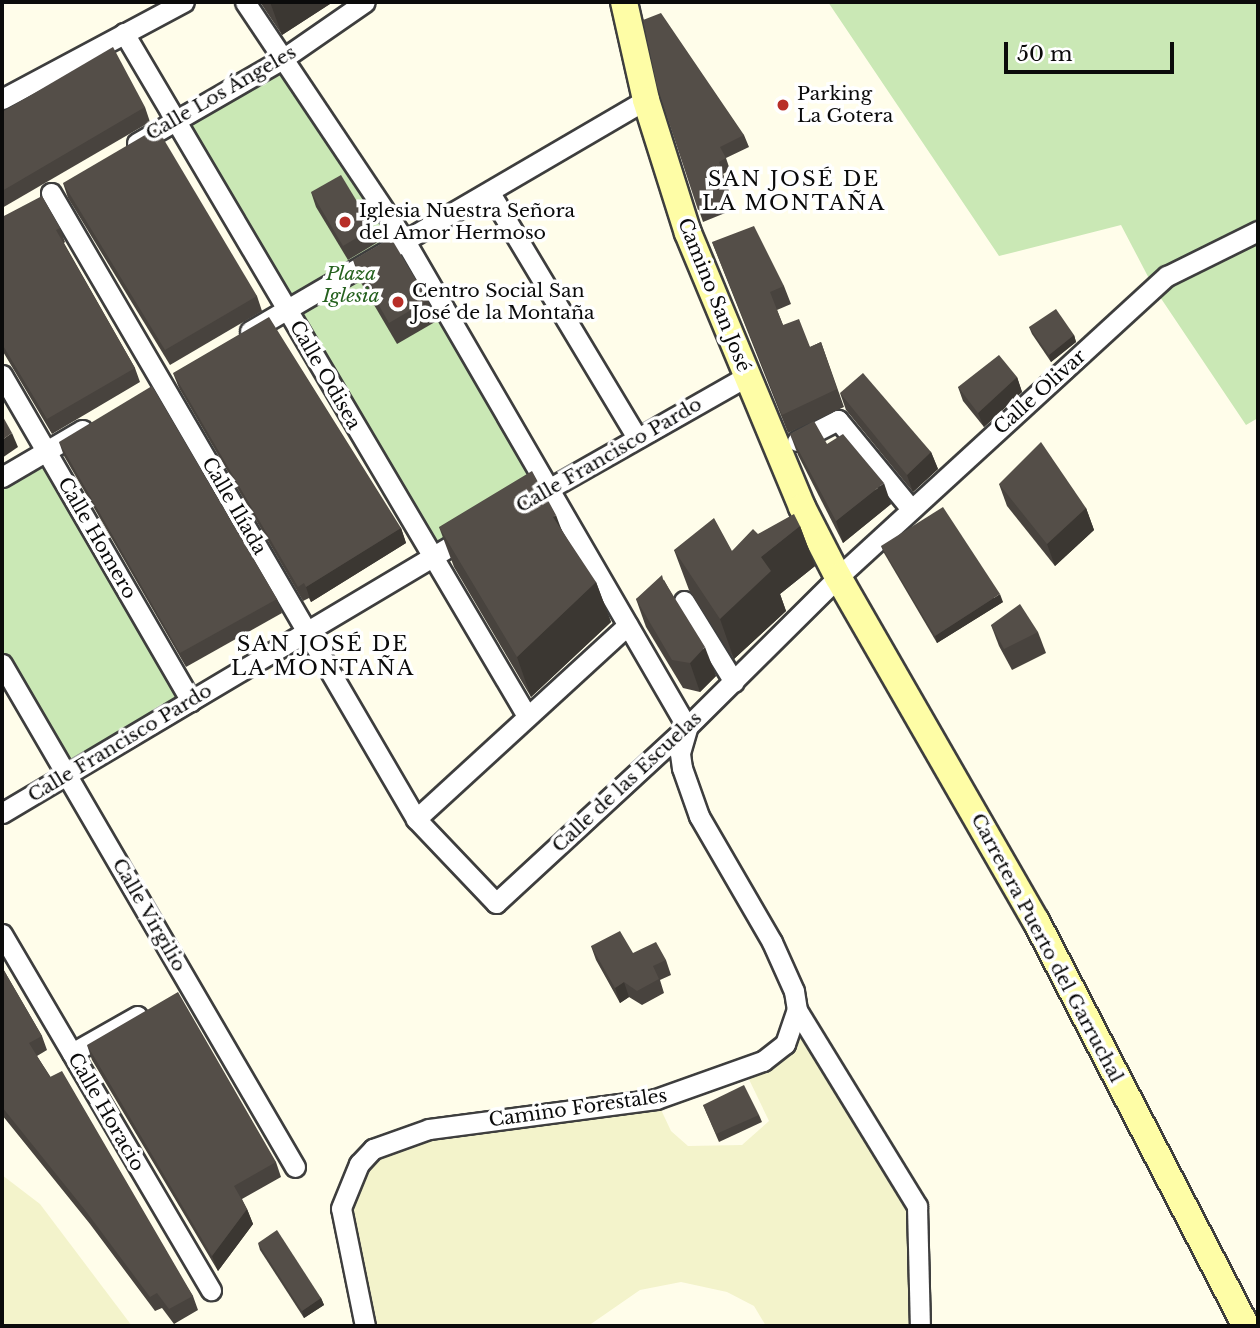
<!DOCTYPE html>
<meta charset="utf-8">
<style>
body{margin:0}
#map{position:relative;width:1260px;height:1328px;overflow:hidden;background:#fffdea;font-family:"Libre Baskerville",serif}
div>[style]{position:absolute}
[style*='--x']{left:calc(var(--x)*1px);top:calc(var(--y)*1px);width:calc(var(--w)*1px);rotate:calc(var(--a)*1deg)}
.farmland>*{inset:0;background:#f3f3cb}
.green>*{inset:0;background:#cae8b5}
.roads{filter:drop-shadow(2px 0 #3e3e3e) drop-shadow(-2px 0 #3e3e3e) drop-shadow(0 2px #3e3e3e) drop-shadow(0 -2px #3e3e3e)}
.street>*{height:19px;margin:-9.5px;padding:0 9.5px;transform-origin:9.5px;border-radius:9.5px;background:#fff}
.secondary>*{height:26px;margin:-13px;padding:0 13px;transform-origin:13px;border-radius:13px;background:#fefda6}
.wall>*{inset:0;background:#48433e}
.shaded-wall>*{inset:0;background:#3b3732}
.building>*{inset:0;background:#544e48}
.dots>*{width:19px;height:19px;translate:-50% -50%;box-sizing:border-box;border:4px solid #fff;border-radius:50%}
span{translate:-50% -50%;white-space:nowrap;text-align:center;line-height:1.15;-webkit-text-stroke:7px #fff;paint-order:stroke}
.street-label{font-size:19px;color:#0b0b0b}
.poi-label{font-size:19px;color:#0b0b0b}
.left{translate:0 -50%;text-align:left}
.park-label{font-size:19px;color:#25611e;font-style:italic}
.neighbourhood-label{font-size:21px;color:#0b0b0b;letter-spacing:2px}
.frame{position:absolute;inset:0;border:4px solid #0b0b0b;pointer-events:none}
.scale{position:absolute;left:1004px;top:42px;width:170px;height:32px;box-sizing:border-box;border:4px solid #0b0b0b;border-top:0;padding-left:9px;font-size:21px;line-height:24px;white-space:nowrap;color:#0b0b0b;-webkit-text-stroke:5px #fff;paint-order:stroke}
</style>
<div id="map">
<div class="farmland">
<div style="clip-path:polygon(797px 1010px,917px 1206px,920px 1326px,766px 1326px,754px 1306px,727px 1292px,681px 1282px,640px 1290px,588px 1326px,365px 1326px,355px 1289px,349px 1183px,359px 1164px,429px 1129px,656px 1099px,671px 1131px,688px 1146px,742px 1145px,769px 1121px,744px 1069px,763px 1061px)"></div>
<div style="clip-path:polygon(2px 1175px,40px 1204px,132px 1326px,2px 1326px)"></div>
</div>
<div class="green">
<div style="clip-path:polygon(828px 2px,1258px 2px,1258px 418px,1246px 425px,1154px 288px,1121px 225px,999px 256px)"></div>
<div style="clip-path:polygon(284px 58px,549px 488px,432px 557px,175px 120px)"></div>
<div style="clip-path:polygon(46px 451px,191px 701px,67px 775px,2px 664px,2px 477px)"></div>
</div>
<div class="roads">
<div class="street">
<div style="--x:245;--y:2;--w:288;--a:56.2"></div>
<div style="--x:405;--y:241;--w:562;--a:59.88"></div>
<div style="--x:124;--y:33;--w:793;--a:59.46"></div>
<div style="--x:2;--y:99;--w:206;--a:-28.1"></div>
<div style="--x:137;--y:143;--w:170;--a:-30"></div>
<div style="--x:284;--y:58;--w:98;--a:-34.7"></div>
<div style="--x:51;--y:193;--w:725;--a:59.75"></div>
<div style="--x:416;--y:819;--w:116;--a:46.4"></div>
<div style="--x:496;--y:903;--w:260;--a:-42.7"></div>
<div style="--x:687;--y:727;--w:213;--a:-44.8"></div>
<div style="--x:838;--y:577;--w:446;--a:-42.5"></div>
<div style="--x:1167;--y:276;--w:102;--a:-26.3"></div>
<div style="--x:490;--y:193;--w:286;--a:59"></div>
<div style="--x:250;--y:331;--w:458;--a:-30.3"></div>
<div style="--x:2;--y:375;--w:377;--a:59.9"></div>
<div style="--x:797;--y:441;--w:46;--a:-27.1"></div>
<div style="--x:838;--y:420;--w:115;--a:50.6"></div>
<div style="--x:2;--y:477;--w:93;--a:-30.4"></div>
<div style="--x:522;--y:504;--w:259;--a:-29.6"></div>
<div style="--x:684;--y:601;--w:95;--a:58.3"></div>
<div style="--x:2;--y:664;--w:582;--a:59.78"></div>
<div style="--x:2;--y:813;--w:543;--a:-30.76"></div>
<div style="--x:416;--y:819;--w:287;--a:-42.5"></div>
<div style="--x:2;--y:934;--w:413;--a:59.6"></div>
<div style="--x:797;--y:1010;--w:230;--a:58.5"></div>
<div style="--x:917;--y:1206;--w:120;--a:88.6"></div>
<div style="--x:72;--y:1053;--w:75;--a:-29.6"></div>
<div style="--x:365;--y:1326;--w:120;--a:-101.5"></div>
<div style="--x:341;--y:1208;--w:48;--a:-67.8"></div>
<div style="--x:359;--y:1164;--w:21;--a:-47"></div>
<div style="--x:373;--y:1149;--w:59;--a:-19.7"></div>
<div style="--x:429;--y:1129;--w:229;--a:-7.5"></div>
<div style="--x:656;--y:1099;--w:114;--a:-19.6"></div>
<div style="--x:763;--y:1061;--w:28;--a:-38"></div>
<div style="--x:785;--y:1044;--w:36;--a:-71"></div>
<div style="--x:797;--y:1010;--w:19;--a:-99"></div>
<div style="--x:794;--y:991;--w:54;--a:-114.2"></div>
<div style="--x:772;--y:942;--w:146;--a:-120.1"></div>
<div style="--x:699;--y:816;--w:51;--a:-109.5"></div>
<div style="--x:682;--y:768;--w:15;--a:-98"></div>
<div style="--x:680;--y:753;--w:26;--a:-74"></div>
</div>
<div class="secondary">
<div style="--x:624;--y:2;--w:100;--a:77.3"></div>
<div style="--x:646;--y:100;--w:139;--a:72.5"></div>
<div style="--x:688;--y:233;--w:297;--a:67.4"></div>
<div style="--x:802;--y:507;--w:79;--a:62.8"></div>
<div style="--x:838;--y:577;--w:397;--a:60.1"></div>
<div style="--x:1036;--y:921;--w:456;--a:62.6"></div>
</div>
</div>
<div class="wall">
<div style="clip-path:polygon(260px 2px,333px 2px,282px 35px)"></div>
<div style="clip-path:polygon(657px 86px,744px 135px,749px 147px,726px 158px,730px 170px,723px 174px,735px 209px,703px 222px)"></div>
<div style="clip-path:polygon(145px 107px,150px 122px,2px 208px,2px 112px)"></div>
<div style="clip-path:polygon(63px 183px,257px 296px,262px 311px,170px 365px,68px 198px)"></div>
<div style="clip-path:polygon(311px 192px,373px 228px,378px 242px,348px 260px,316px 207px)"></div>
<div style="clip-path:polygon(2px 217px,60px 228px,65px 242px,64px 243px,135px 368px,140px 382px,52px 434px,2px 350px)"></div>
<div style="clip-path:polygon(712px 242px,784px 286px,791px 304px,777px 310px,783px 325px,810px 347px,821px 342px,844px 407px,788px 433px)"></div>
<div style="clip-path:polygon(353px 260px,428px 300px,435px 322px,397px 344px,360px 281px)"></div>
<div style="clip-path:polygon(1029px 327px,1074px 335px,1076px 342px,1051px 362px,1032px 334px)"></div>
<div style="clip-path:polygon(173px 373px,401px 528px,406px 543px,311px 602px,309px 598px,303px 601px,179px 388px)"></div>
<div style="clip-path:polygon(1017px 377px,1022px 392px,984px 427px,963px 401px,958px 387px)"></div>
<div style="clip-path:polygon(840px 393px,931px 452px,938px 469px,913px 492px,846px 410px)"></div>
<div style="clip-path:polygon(790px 434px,827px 444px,891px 504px,843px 543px,798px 455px)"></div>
<div style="clip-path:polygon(59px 442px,277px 599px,282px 613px,186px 667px,64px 456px)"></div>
<div style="clip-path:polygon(999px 484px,1086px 508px,1094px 530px,1055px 566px,1007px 506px)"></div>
<div style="clip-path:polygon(800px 526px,815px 566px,780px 594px,786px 611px,734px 659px,689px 590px,674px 550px,732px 551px,758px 534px)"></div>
<div style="clip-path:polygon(439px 527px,596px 582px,611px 622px,531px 697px,454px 567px)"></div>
<div style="clip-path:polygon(881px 546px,1003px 602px,937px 643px,884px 553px)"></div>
<div style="clip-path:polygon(664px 580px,716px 676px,700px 692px,683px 688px,646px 627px,636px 599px)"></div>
<div style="clip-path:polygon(991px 625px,1038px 632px,1046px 653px,1012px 670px,999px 646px)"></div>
<div style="clip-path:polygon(591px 946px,666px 960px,671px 975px,660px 980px,664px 993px,642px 1005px,629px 997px,620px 1003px,596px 960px)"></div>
<div style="clip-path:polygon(2px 967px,42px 1036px,47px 1050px,37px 1056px,193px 1296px,198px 1310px,174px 1324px,162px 1308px,155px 1311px,90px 1224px,2px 1115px)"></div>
<div style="clip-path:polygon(87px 1045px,276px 1162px,281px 1177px,242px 1199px,247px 1209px,253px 1224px,218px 1271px,92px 1060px)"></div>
<div style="clip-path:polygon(703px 1105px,759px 1115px,762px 1122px,719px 1142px)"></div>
<div style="clip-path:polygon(258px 1243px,321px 1298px,324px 1305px,304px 1318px,260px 1250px)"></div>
</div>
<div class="shaded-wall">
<div style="clip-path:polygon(270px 2px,333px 2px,282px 35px)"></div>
<div style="clip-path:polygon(1074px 335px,1076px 342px,1051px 362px,1049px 355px)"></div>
<div style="clip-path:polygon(1017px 377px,1022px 392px,984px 427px,978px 413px)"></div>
<div style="clip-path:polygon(12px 433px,18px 447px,2px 458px,2px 440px)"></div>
<div style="clip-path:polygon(931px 452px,938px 469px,913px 492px,907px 475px)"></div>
<div style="clip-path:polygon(884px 483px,891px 504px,843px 543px,836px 521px)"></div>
<div style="clip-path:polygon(1086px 508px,1094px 530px,1055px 566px,1047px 544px)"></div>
<div style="clip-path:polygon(556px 515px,571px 555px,553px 517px)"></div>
<div style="clip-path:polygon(800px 526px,815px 566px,780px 594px,786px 611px,734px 659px,720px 619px,761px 557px)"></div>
<div style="clip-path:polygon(401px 528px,406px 543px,311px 602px,306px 587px)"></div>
<div style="clip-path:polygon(596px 582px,611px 622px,531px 697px,517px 657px)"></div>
<div style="clip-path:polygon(1000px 594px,1003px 602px,937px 643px,935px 636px)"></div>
<div style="clip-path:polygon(705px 647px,716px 676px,700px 692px,690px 663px)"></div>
<div style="clip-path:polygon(624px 982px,629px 997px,620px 1003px,615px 988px)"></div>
<div style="clip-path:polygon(247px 1209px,253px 1224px,218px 1271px,212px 1256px)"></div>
<div style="clip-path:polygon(321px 1298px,324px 1305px,304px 1318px,302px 1311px)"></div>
</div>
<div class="building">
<div style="clip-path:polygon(661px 13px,744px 135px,720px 147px,726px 158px,719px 162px,731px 197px,698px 210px,657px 86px,643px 20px)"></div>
<div style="clip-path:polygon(113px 47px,145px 107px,2px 191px,2px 112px)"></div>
<div style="clip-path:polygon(157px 128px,257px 296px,165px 350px,63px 183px)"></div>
<div style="clip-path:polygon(341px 175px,373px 228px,343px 246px,311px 192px)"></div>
<div style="clip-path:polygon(42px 196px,60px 228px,56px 230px,135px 368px,47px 419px,2px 344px,2px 217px)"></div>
<div style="clip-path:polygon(754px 226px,784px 286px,770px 292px,783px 325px,799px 319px,810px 347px,821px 342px,837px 389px,782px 415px,712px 242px)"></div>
<div style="clip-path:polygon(391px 238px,428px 300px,389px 323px,353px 260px)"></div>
<div style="clip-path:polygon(1056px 309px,1074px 335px,1049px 355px,1029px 327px)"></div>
<div style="clip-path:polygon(269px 317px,401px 528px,306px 587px,304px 583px,298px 587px,173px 373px)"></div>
<div style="clip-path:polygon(999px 355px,1017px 377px,978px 413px,958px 387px)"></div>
<div style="clip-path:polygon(863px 373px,931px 452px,907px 475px,840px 393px)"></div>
<div style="clip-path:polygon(152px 386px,277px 599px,180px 653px,59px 442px)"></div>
<div style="clip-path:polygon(2px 415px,12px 433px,2px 440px)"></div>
<div style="clip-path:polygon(814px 421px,827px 444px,843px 434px,884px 483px,836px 521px,790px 434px)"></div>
<div style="clip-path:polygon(1041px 442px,1086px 508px,1047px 544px,999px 484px)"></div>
<div style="clip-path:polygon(532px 471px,556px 515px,553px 517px,596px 582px,517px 657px,439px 527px)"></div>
<div style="clip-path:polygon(943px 507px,1000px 594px,935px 636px,881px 546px)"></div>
<div style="clip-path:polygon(794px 514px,800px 526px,761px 557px,771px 571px,720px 619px,674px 550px,714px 518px,732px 551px,753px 529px,758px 534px)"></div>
<div style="clip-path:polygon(662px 575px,663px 579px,705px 647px,690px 663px,672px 660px,636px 599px)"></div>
<div style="clip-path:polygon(1020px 604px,1038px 632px,1004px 649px,991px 625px)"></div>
<div style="clip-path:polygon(620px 931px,633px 953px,656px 942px,666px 960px,653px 966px,659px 979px,637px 991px,624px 982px,615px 988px,591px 946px)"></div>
<div style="clip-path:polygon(2px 967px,42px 1036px,29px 1043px,50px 1077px,62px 1071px,193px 1296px,169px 1309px,157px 1293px,150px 1297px,85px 1210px,2px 1107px)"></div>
<div style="clip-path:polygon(178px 992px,276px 1162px,234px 1186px,247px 1209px,212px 1256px,87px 1045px)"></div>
<div style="clip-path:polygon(744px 1085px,759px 1115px,716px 1134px,703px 1105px)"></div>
<div style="clip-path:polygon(277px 1230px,321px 1298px,302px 1311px,258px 1243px)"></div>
</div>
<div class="dots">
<div style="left:783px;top:105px;background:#b82e27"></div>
<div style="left:345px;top:222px;background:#b82e27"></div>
<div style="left:398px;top:302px;background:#b82e27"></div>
</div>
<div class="street-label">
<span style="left:221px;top:93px;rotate:-30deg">Calle Los Ángeles</span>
<span style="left:714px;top:295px;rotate:68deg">Camino San José</span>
<span style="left:325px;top:375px;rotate:60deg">Calle Odisea</span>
<span style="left:1040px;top:392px;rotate:-42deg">Calle Olivar</span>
<span style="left:609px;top:455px;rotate:-30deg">Calle Francisco Pardo</span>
<span style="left:234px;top:506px;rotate:60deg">Calle Ilíada</span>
<span style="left:97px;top:538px;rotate:60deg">Calle Homero</span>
<span style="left:120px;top:743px;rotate:-31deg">Calle Francisco Pardo</span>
<span style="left:627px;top:782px;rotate:-43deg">Calle de las Escuelas</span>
<span style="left:149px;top:915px;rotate:60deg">Calle Virgilio</span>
<span style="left:1047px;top:948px;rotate:62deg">Carretera Puerto del Garruchal</span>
<span style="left:578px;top:1108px;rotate:-8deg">Camino Forestales</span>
<span style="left:106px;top:1112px;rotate:60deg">Calle Horacio</span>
</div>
<div class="poi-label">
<span class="left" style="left:797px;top:105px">Parking<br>La Gotera</span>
<span class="left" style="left:359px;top:222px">Iglesia Nuestra Señora<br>del Amor Hermoso</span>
<span class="left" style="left:412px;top:302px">Centro Social San<br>José de la Montaña</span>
</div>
<div class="park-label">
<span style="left:351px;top:285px">Plaza<br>Iglesia</span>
</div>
<div class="neighbourhood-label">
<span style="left:794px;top:191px">SAN JOSÉ DE<br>LA MONTAÑA</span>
<span style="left:323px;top:656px">SAN JOSÉ DE<br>LA MONTAÑA</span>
</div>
<div class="frame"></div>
<div class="scale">50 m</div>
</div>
